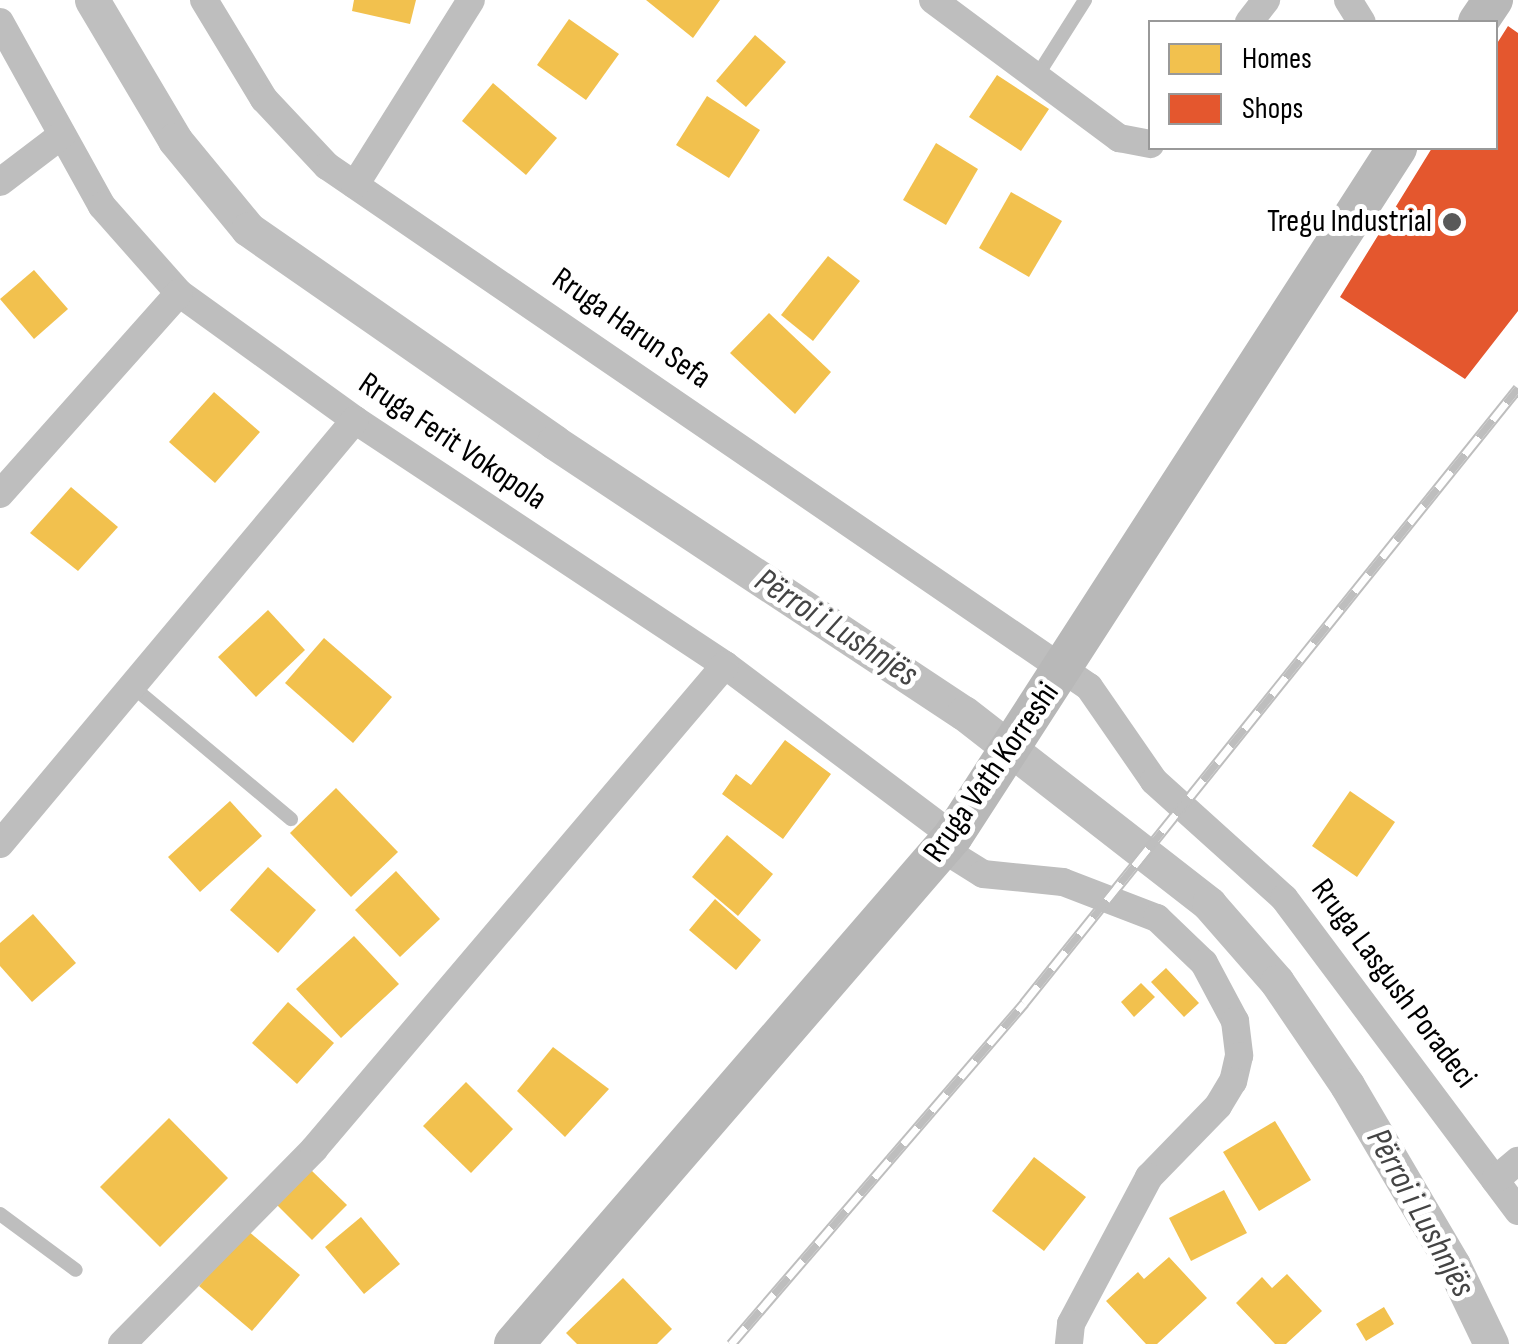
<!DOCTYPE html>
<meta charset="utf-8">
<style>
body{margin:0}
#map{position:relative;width:1518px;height:1344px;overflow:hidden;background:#fff;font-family:"Sofia Sans Condensed",sans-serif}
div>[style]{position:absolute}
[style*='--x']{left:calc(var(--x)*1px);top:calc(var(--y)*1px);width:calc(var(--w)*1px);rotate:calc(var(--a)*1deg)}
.homes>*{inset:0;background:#f2c14e}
.shops>*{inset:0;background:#e4572e}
.canal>*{height:35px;margin:-17.5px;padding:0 17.5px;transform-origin:17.5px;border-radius:17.5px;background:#bfbfbf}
.lane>*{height:14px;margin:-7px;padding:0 7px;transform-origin:7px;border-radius:7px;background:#bebebe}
.street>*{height:28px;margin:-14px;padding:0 14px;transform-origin:14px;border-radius:14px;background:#bebebe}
.secondary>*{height:40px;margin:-20px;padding:0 20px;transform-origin:20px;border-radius:20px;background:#b8b8b8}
.rail>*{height:11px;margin-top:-5.5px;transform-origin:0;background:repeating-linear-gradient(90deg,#fff 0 22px,#bebebe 0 44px);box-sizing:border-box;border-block:2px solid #bebebe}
.dots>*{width:28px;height:28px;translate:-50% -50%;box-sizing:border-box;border:5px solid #fff;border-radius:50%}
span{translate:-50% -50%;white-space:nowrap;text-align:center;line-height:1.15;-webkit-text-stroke:10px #fff;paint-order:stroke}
.poi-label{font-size:32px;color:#000}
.right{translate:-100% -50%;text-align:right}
.street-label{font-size:32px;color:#000}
.water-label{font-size:35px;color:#444;font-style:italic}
.legend{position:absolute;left:1148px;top:20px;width:350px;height:130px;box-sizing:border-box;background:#fff;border:2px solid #999;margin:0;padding:12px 18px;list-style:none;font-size:30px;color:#000}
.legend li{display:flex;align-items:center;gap:20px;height:50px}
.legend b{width:50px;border:2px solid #999}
</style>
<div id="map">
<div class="homes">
<div style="clip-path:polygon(354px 0,416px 0,410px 24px,352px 11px)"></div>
<div style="clip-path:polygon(646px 0,720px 0,693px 38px)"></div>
<div style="clip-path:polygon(569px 19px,619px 54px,586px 100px,537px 65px)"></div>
<div style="clip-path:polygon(755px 35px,786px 62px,746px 107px,716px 81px)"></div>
<div style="clip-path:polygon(997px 75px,1049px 109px,1021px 151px,969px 117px)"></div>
<div style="clip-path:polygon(493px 83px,557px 138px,526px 175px,462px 121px)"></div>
<div style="clip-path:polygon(707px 96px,760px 130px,729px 178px,676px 145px)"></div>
<div style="clip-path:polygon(936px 143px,978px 169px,946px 225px,903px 200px)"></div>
<div style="clip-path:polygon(1011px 192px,1062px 221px,1029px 277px,979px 248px)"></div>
<div style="clip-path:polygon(828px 256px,860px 281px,813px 341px,781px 315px)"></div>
<div style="clip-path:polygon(34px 270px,68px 309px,34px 339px,0 299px)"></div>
<div style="clip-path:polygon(769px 313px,831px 372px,795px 414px,730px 353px)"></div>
<div style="clip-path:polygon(214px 392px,260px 432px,215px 483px,169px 442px)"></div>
<div style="clip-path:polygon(71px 487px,118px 527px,78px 571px,30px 533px)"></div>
<div style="clip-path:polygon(268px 610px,305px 650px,256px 697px,218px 657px)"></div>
<div style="clip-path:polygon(324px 638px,392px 697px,353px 743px,285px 683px)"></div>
<div style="clip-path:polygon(785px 740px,831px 774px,783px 839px,722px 794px,736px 774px,751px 785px)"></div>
<div style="clip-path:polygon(336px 788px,398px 852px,351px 897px,290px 833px)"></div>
<div style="clip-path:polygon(1350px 791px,1395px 822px,1357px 877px,1312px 846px)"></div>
<div style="clip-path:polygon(230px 801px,262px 836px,200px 892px,168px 857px)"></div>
<div style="clip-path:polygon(727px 835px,773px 874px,738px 916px,692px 877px)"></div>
<div style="clip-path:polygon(268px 867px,316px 910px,278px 953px,230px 910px)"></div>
<div style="clip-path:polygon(396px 871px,440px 919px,400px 957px,355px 910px)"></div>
<div style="clip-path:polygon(715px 899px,761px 940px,736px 970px,689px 930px)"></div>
<div style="clip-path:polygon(33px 914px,76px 963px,32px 1002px,0 966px,0 943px)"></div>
<div style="clip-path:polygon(354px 936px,399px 984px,341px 1038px,296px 989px)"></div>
<div style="clip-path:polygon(1166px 968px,1199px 1003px,1184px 1017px,1151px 982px)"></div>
<div style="clip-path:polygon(1141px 983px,1155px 997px,1134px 1017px,1121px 1002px)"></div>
<div style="clip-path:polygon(288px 1002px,334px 1043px,297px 1084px,252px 1043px)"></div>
<div style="clip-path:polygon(553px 1047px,609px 1089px,565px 1137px,517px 1091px)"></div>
<div style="clip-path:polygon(466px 1082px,513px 1129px,471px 1173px,423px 1126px)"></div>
<div style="clip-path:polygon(169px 1118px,228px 1178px,160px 1247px,100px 1187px)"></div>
<div style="clip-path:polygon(1275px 1121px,1311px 1180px,1259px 1211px,1223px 1152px)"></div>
<div style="clip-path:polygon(1034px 1157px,1086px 1197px,1044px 1251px,992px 1211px)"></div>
<div style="clip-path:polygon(310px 1169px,347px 1205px,312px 1240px,276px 1204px)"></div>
<div style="clip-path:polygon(1224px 1190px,1247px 1233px,1191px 1261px,1169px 1218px)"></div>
<div style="clip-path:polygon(361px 1217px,400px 1264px,364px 1294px,325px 1247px)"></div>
<div style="clip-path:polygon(247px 1230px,300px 1275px,252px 1331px,199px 1286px)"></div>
<div style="clip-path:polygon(1169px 1257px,1207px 1298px,1157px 1344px,1146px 1344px,1106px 1301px,1138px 1272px,1144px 1279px)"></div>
<div style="clip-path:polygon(1287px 1274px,1322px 1311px,1286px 1344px,1275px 1344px,1236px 1303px,1262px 1277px,1272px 1288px)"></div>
<div style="clip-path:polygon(623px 1278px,672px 1329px,657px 1344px,577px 1344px,566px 1333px)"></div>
<div style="clip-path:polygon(1384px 1307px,1394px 1324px,1366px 1341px,1356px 1324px)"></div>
</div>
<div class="shops">
<div style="clip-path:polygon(1508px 26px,1518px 33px,1518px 311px,1465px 379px,1340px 297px,1432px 148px,1496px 148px,1496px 45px)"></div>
</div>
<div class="canal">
<div style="--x:92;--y:0;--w:163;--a:59.3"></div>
<div style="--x:175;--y:140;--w:115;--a:50.6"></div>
<div style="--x:248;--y:229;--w:373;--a:34.8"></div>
<div style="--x:554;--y:442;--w:491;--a:33.5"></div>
<div style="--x:964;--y:713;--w:311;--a:37.9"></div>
<div style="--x:1209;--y:904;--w:103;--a:48.9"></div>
<div style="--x:1277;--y:982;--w:125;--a:55.8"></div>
<div style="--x:1347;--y:1085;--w:209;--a:59.5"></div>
<div style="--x:1453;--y:1265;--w:88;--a:64.3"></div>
</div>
<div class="lane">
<div style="--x:1037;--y:76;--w:90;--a:-57.7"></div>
<div style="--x:133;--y:687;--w:206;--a:39.9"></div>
<div style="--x:0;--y:1214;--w:94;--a:36.4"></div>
</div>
<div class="street">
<div style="--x:204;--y:0;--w:116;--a:58.8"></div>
<div style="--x:264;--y:99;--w:92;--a:46.8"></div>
<div style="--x:327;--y:166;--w:923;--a:34.36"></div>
<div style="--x:1089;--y:687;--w:114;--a:55.3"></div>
<div style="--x:1154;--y:781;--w:175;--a:42"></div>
<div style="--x:1284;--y:898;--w:391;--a:53.2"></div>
<div style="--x:933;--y:0;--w:232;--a:36.6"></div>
<div style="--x:1119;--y:138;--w:32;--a:11"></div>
<div style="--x:1348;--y:0;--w:26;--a:58"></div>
<div style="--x:0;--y:22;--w:210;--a:61"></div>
<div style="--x:102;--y:206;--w:116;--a:48.5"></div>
<div style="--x:179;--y:293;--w:217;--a:35.8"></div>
<div style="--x:355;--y:420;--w:444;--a:33.5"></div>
<div style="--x:725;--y:665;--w:285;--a:36.9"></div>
<div style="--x:1249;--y:22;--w:28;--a:-52"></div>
<div style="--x:0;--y:182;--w:78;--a:-37.2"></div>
<div style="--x:355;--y:185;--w:218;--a:-57.9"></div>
<div style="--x:0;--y:494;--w:269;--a:-48.3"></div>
<div style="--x:0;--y:844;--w:553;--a:-50.06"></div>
<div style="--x:943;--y:849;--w:47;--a:32"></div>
<div style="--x:983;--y:874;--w:80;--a:5.7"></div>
<div style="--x:1063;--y:882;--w:101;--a:21"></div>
<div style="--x:1157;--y:918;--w:65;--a:43.8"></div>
<div style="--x:1204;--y:963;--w:66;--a:61.9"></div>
<div style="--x:1235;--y:1021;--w:35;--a:83"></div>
<div style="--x:1239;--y:1056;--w:26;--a:103"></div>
<div style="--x:1233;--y:1081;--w:29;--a:121"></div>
<div style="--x:1218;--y:1106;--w:99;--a:134.2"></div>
<div style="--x:1149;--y:1177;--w:166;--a:118"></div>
<div style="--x:1071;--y:1324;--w:20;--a:96"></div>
<div style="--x:1495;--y:1180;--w:30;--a:-40"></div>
<div style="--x:122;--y:1344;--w:274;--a:-45.4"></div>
<div style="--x:314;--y:1149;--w:635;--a:-49.66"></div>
</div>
<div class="secondary">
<div style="--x:1478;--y:22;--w:27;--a:-56"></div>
<div style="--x:514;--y:1344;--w:671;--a:-49.17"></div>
<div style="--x:953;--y:836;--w:819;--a:-57.16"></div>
</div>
<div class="rail">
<div style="--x:731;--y:1344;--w:450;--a:-49.3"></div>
<div style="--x:1024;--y:1003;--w:789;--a:-51.23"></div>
</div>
<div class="dots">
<div style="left:1452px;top:222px;background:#595959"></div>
</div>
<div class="poi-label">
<span class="right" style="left:1432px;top:222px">Tregu Industrial</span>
</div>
<div class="street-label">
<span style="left:631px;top:329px;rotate:35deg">Rruga Harun Sefa</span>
<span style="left:452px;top:442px;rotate:34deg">Rruga Ferit Vokopola</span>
<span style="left:992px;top:773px;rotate:-55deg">Rruga Vath Korreshi</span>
<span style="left:1393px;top:984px;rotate:53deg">Rruga Lasgush Poradeci</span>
</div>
<div class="water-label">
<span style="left:836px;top:628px;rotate:33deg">Përroi i Lushnjës</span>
<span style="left:1420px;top:1213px;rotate:61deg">Përroi i Lushnjës</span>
</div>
<ul class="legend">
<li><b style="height:28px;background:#f2c14e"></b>Homes</li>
<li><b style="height:28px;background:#e4572e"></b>Shops</li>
</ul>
</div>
